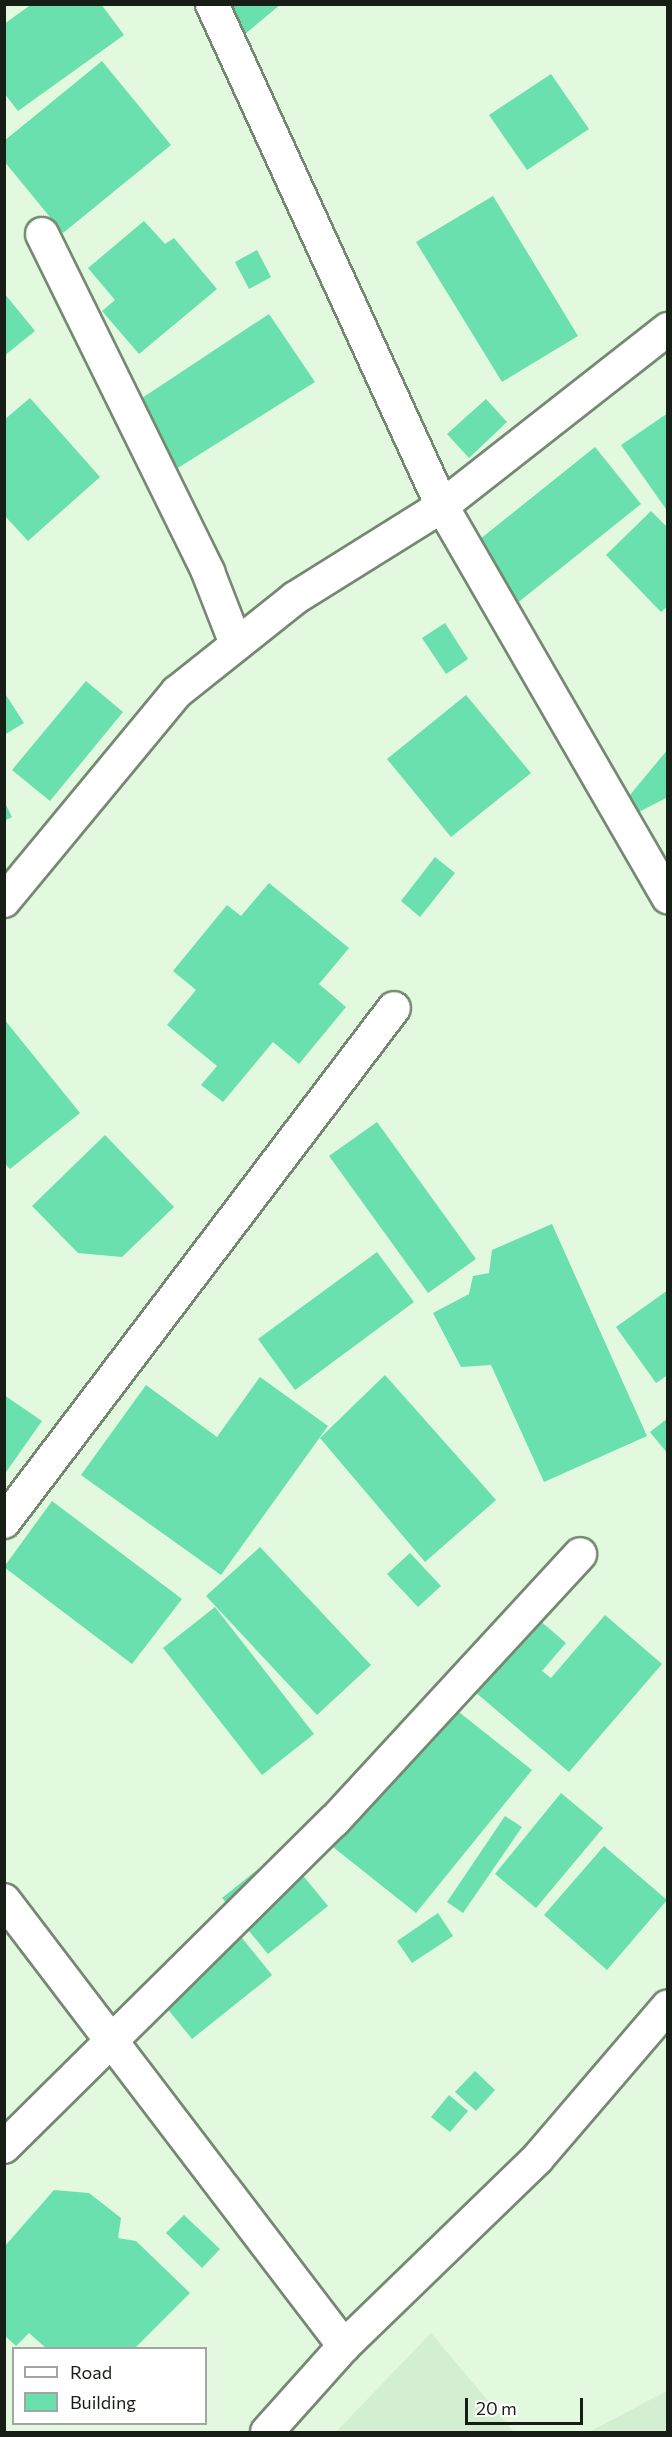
<!DOCTYPE html>
<style>
body{margin:0}
#map{position:relative;width:672px;height:2437px;overflow:hidden;background:#e2f8df;font-family:Commissioner,sans-serif}
div>[style]{position:absolute}
[style*='--x']{left:calc(var(--x)*1px);top:calc(var(--y)*1px);width:calc(var(--w)*1px);rotate:calc(var(--a)*1deg)}
.built>*{inset:0;background:#d3eed0}
.building>*{inset:0;background:#6ae0ae}
.roads{filter:drop-shadow(2px 0 #758972) drop-shadow(-2px 0 #758972) drop-shadow(0 2px #758972) drop-shadow(0 -2px #758972)}
.street>*{height:32px;margin:-16px;padding:0 16px;transform-origin:16px;border-radius:16px;background:#fff}
span{translate:-50% -50%;white-space:nowrap;text-align:center;line-height:1.15;-webkit-text-stroke:5px #fff;paint-order:stroke}
.frame{position:absolute;inset:0;border:6px solid #161e15;pointer-events:none}
.legend{position:absolute;left:12px;top:2347px;width:195px;height:78px;box-sizing:border-box;background:#fff;border:2px solid #a2a5a1;margin:0;padding:8px 10px;list-style:none;font-size:18px;color:#161e15}
.legend li{display:flex;align-items:center;gap:12px;height:30px}
.legend b{width:30px;border:2px solid #a2a5a1}
.scale{position:absolute;left:465px;top:2398px;width:118px;height:27px;box-sizing:border-box;border:3px solid #161e15;border-top:0;padding-left:8px;font-size:18px;line-height:21px;white-space:nowrap;color:#161e15;-webkit-text-stroke:4px #fff;paint-order:stroke}
</style>
<div id="map">
<div class="built">
<div style="clip-path:polygon(431px 2333px,514px 2432px,336px 2432px)"></div>
<div style="clip-path:polygon(667px 2391px,667px 2432px,589px 2432px)"></div>
</div>
<div class="building">
<div style="clip-path:polygon(32px 4px,101px 4px,124px 35px,18px 111px,4px 93px,4px 24px)"></div>
<div style="clip-path:polygon(208px 4px,281px 4px,238px 40px)"></div>
<div style="clip-path:polygon(102px 61px,171px 145px,63px 233px,4px 161px,4px 141px)"></div>
<div style="clip-path:polygon(551px 74px,589px 129px,527px 170px,489px 115px)"></div>
<div style="clip-path:polygon(493px 196px,578px 336px,502px 382px,416px 242px)"></div>
<div style="clip-path:polygon(144px 221px,165px 244px,174px 238px,217px 289px,139px 354px,102px 311px,115px 300px,88px 268px)"></div>
<div style="clip-path:polygon(257px 250px,271px 277px,249px 289px,235px 262px)"></div>
<div style="clip-path:polygon(4px 293px,35px 331px,4px 356px)"></div>
<div style="clip-path:polygon(269px 314px,315px 382px,165px 476px,121px 412px)"></div>
<div style="clip-path:polygon(30px 398px,100px 477px,28px 541px,4px 515px,4px 420px)"></div>
<div style="clip-path:polygon(486px 399px,507px 422px,469px 458px,447px 434px)"></div>
<div style="clip-path:polygon(668px 413px,668px 512px,621px 445px)"></div>
<div style="clip-path:polygon(595px 447px,641px 504px,500px 617px,454px 560px)"></div>
<div style="clip-path:polygon(651px 511px,668px 528px,668px 606px,661px 612px,606px 555px)"></div>
<div style="clip-path:polygon(445px 623px,468px 659px,446px 674px,422px 638px)"></div>
<div style="clip-path:polygon(86px 681px,123px 712px,50px 801px,12px 770px)"></div>
<div style="clip-path:polygon(4px 692px,24px 723px,4px 735px)"></div>
<div style="clip-path:polygon(466px 695px,531px 773px,451px 837px,387px 759px)"></div>
<div style="clip-path:polygon(668px 749px,668px 797px,633px 815px,625px 801px)"></div>
<div style="clip-path:polygon(4px 801px,12px 817px,4px 821px)"></div>
<div style="clip-path:polygon(435px 857px,455px 873px,420px 917px,401px 901px)"></div>
<div style="clip-path:polygon(269px 883px,349px 948px,319px 984px,346px 1007px,299px 1064px,273px 1042px,223px 1102px,201px 1085px,217px 1066px,167px 1025px,196px 990px,173px 971px,227px 905px,241px 916px)"></div>
<div style="clip-path:polygon(4px 1019px,80px 1113px,10px 1169px,4px 1163px)"></div>
<div style="clip-path:polygon(377px 1122px,476px 1259px,428px 1293px,329px 1156px)"></div>
<div style="clip-path:polygon(105px 1135px,174px 1207px,122px 1257px,78px 1253px,32px 1206px)"></div>
<div style="clip-path:polygon(552px 1224px,647px 1436px,544px 1482px,491px 1365px,461px 1367px,433px 1313px,469px 1294px,473px 1276px,489px 1273px,492px 1250px)"></div>
<div style="clip-path:polygon(377px 1252px,414px 1302px,295px 1390px,258px 1339px)"></div>
<div style="clip-path:polygon(668px 1290px,668px 1375px,656px 1383px,616px 1327px)"></div>
<div style="clip-path:polygon(385px 1375px,496px 1500px,425px 1562px,320px 1438px)"></div>
<div style="clip-path:polygon(260px 1377px,328px 1426px,221px 1575px,81px 1475px,146px 1385px,217px 1437px)"></div>
<div style="clip-path:polygon(4px 1395px,42px 1421px,4px 1475px)"></div>
<div style="clip-path:polygon(668px 1418px,668px 1454px,650px 1432px)"></div>
<div style="clip-path:polygon(52px 1501px,182px 1599px,132px 1664px,4px 1567px)"></div>
<div style="clip-path:polygon(260px 1547px,371px 1665px,317px 1715px,206px 1596px)"></div>
<div style="clip-path:polygon(410px 1553px,441px 1586px,418px 1607px,387px 1574px)"></div>
<div style="clip-path:polygon(517px 1601px,566px 1643px,542px 1671px,551px 1678px,605px 1615px,662px 1664px,569px 1772px,454px 1674px)"></div>
<div style="clip-path:polygon(215px 1607px,314px 1734px,262px 1775px,163px 1648px)"></div>
<div style="clip-path:polygon(445px 1701px,532px 1770px,416px 1913px,323px 1839px)"></div>
<div style="clip-path:polygon(561px 1793px,603px 1828px,536px 1908px,495px 1874px)"></div>
<div style="clip-path:polygon(505px 1816px,522px 1827px,463px 1913px,447px 1902px)"></div>
<div style="clip-path:polygon(604px 1846px,667px 1900px,607px 1970px,544px 1915px)"></div>
<div style="clip-path:polygon(282px 1850px,328px 1906px,268px 1954px,222px 1898px)"></div>
<div style="clip-path:polygon(438px 1913px,453px 1936px,412px 1963px,397px 1941px)"></div>
<div style="clip-path:polygon(229px 1922px,272px 1975px,192px 2039px,149px 1986px)"></div>
<div style="clip-path:polygon(475px 2071px,495px 2090px,476px 2111px,455px 2092px)"></div>
<div style="clip-path:polygon(449px 2095px,468px 2111px,450px 2132px,431px 2117px)"></div>
<div style="clip-path:polygon(54px 2190px,89px 2193px,121px 2218px,118px 2238px,136px 2241px,190px 2293px,135px 2348px,46px 2348px,29px 2333px,16px 2346px,4px 2335px,4px 2247px)"></div>
<div style="clip-path:polygon(184px 2215px,220px 2249px,202px 2268px,166px 2233px)"></div>
</div>
<div class="roads">
<div class="street">
<div style="--x:212;--y:4;--w:552;--a:65.38"></div>
<div style="--x:442;--y:506;--w:452;--a:60"></div>
<div style="--x:42;--y:234;--w:377;--a:63.8"></div>
<div style="--x:208;--y:572;--w:77;--a:68.7"></div>
<div style="--x:4;--y:901;--w:271;--a:-50.4"></div>
<div style="--x:177;--y:692;--w:151;--a:-38.5"></div>
<div style="--x:295;--y:598;--w:173;--a:-32"></div>
<div style="--x:442;--y:506;--w:287;--a:-38.1"></div>
<div style="--x:4;--y:1522;--w:645;--a:-52.81"></div>
<div style="--x:4;--y:1900;--w:561;--a:52.68"></div>
<div style="--x:4;--y:2147;--w:464;--a:-44.7"></div>
<div style="--x:334;--y:1821;--w:363;--a:-47.3"></div>
<div style="--x:267;--y:2432;--w:115;--a:-48.2"></div>
<div style="--x:344;--y:2346;--w:269;--a:-44.1"></div>
<div style="--x:537;--y:2159;--w:201;--a:-49.4"></div>
</div>
</div>
<div class="frame"></div>
<ul class="legend">
<li><b style="height:8px;background:#fff"></b>Road</li>
<li><b style="height:16px;background:#6ae0ae"></b>Building</li>
</ul>
<div class="scale">20 m</div>
</div>
